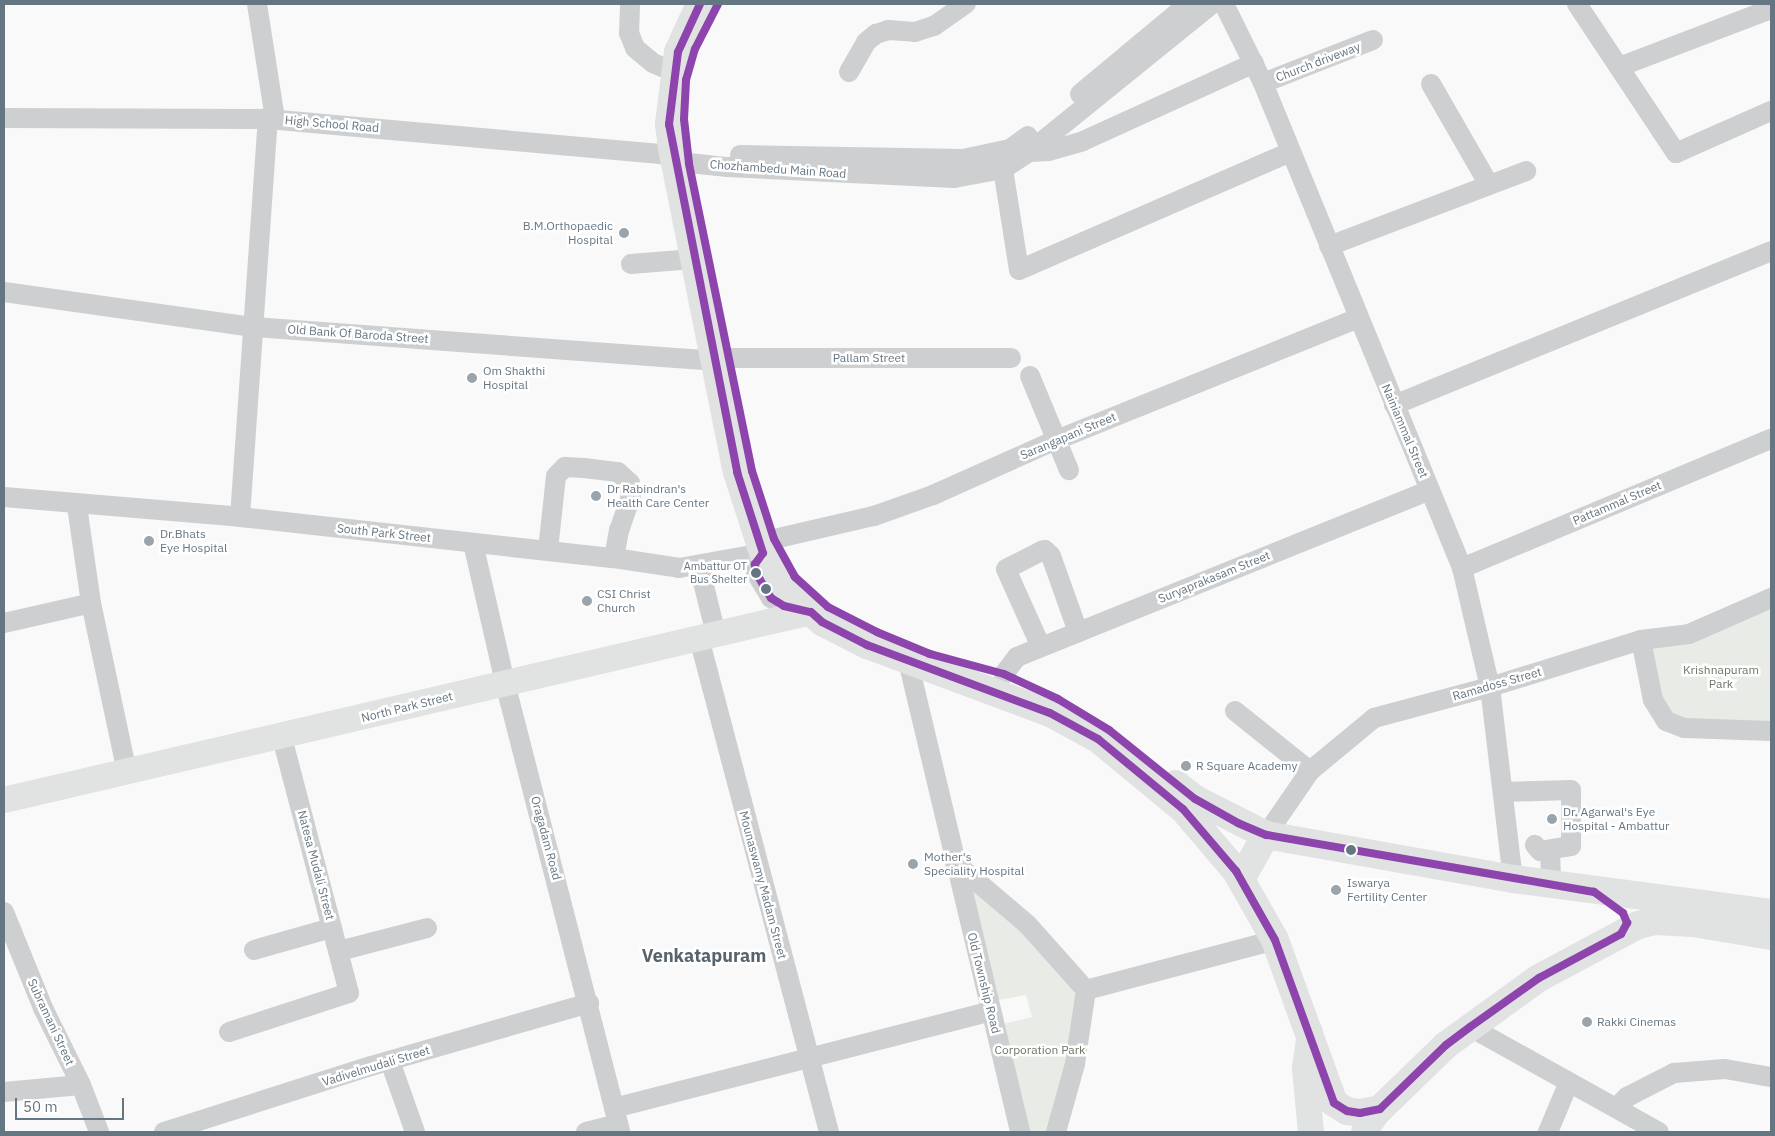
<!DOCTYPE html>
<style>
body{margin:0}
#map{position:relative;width:1775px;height:1136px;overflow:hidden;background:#f9f9f9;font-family:"IBM Plex Sans",sans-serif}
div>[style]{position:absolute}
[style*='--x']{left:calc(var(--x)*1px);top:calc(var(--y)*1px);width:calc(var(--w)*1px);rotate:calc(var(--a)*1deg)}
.green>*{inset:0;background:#e8ebe6}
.minor>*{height:20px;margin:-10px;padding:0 10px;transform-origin:10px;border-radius:10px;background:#cecfd0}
.major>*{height:26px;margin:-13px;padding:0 13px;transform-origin:13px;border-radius:13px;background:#e1e2e2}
.highway>*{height:28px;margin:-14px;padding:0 14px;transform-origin:14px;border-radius:14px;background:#e1e2e2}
.bus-1>*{height:8px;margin:-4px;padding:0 4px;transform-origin:4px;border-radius:4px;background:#8e44ad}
.dots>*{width:14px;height:14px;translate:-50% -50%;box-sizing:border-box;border:2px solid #fff;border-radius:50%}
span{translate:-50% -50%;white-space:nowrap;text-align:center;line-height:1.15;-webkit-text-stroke:5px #fff;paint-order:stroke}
.bus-label{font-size:11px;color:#657683}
.right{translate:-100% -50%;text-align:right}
.street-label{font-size:12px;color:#657683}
.poi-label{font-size:12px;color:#657683}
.left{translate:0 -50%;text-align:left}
.park-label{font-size:12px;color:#687a64}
.district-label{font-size:18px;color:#57646e;font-weight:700}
.frame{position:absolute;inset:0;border:5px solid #657683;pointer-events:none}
.scale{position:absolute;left:15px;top:1098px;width:109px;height:22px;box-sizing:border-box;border:2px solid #657683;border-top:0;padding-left:6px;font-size:15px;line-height:18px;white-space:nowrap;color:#657683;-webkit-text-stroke:4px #fff;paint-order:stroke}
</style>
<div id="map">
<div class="green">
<div style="clip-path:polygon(1771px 603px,1771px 727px,1671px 719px,1657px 700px,1647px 644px)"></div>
<div style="clip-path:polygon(965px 875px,992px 895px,1081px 995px,1053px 1132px,1025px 1132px,999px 1025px,1032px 1017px,1026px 995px,994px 1001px)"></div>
</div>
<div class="minor">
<div style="--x:257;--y:4;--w:116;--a:81.1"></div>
<div style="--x:1224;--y:4;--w:88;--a:63.7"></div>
<div style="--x:1263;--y:83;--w:524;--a:67.69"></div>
<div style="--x:1462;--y:568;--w:122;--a:76.8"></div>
<div style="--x:1490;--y:687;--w:193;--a:83.2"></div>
<div style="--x:1577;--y:4;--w:179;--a:56.4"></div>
<div style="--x:1676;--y:153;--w:104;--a:-23.9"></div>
<div style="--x:630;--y:6;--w:27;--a:92"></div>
<div style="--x:629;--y:33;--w:16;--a:68"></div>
<div style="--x:635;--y:48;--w:23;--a:40"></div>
<div style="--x:653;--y:63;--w:23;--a:23"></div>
<div style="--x:1619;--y:67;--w:163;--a:-20.9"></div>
<div style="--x:849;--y:72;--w:34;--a:-60"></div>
<div style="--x:866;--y:42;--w:13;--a:-39"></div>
<div style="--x:876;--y:34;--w:13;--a:-18"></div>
<div style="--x:888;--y:30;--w:27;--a:4"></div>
<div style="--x:915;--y:32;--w:20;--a:-18"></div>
<div style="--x:934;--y:26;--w:39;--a:-35"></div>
<div style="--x:1263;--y:83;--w:118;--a:-21.4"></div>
<div style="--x:1431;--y:84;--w:116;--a:60.1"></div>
<div style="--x:1080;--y:94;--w:141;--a:-39.8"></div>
<div style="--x:4;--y:118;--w:264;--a:0.2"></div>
<div style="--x:268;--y:119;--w:394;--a:5.1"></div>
<div style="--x:660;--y:154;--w:30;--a:17"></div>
<div style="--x:689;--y:163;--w:39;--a:6"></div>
<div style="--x:728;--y:167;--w:226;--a:2.8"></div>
<div style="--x:954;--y:178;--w:50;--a:-10.4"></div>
<div style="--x:1003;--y:169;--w:31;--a:-33"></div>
<div style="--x:1029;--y:152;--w:235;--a:-39"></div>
<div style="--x:1029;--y:152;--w:20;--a:-3"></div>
<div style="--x:1049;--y:151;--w:35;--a:-16"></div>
<div style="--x:1083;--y:141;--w:188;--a:-24.5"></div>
<div style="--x:740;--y:155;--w:223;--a:1"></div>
<div style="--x:963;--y:159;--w:48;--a:-12"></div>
<div style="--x:1010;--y:149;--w:22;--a:-36"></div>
<div style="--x:1003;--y:169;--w:102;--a:81"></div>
<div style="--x:1019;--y:270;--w:296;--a:-23.5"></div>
<div style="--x:1329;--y:246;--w:211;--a:-20.8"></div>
<div style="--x:631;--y:264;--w:62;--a:-4.6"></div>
<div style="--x:4;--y:292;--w:252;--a:8"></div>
<div style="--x:254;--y:327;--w:461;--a:4.2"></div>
<div style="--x:726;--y:358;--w:285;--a:0"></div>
<div style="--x:1030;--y:376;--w:102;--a:67.5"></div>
<div style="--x:1394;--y:405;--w:407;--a:-22.2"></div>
<div style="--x:4;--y:497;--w:237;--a:4.8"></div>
<div style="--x:240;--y:517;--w:376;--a:6.3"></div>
<div style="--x:614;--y:558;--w:66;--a:8.7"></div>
<div style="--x:679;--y:568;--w:85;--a:-10.1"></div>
<div style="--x:77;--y:506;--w:98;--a:81.8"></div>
<div style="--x:91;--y:603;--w:174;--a:78"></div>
<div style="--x:240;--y:517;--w:399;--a:-86"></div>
<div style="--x:774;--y:539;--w:103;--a:-13"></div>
<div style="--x:874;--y:516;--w:63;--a:-19.6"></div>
<div style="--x:933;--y:495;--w:133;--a:-24.1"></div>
<div style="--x:1054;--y:441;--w:328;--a:-22"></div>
<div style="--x:473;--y:543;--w:144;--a:77.1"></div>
<div style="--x:505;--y:683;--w:463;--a:75.6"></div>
<div style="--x:548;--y:550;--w:74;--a:-83.8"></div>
<div style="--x:556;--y:476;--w:13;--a:-45"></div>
<div style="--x:565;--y:467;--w:19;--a:3"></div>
<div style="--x:584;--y:468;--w:34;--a:7"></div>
<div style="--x:618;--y:472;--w:16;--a:43"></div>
<div style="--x:630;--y:483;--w:13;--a:86"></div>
<div style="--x:631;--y:496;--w:36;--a:109"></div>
<div style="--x:619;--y:530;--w:28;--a:100"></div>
<div style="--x:763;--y:553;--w:14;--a:126"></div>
<div style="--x:755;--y:564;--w:9;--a:84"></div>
<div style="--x:756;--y:573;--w:29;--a:59"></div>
<div style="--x:771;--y:598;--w:15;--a:32"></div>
<div style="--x:784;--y:606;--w:25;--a:11"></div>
<div style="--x:699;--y:566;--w:70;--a:76"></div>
<div style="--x:1462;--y:568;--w:335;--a:-22.7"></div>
<div style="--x:4;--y:623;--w:89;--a:-12.9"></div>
<div style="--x:699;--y:638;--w:511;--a:75.26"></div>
<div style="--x:1641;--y:640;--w:61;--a:78.7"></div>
<div style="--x:1653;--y:700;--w:25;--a:58"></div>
<div style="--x:1666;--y:721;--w:19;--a:21"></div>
<div style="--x:1684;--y:728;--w:87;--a:2"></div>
<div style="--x:1041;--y:647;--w:85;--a:-114.2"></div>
<div style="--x:1006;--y:569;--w:39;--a:-27"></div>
<div style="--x:1041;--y:551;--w:4;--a:-14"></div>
<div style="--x:1045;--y:550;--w:8;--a:45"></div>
<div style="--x:1051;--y:556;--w:81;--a:70.4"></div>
<div style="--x:908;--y:661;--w:484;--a:76.6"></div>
<div style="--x:1004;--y:674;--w:21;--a:-53"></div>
<div style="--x:1017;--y:657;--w:445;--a:-22"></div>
<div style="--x:1235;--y:711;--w:96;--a:38.7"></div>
<div style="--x:1503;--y:792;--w:68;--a:-1.7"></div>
<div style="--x:1571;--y:790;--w:56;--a:90"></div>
<div style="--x:1571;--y:846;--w:31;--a:171"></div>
<div style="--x:1540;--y:851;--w:8;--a:-130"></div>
<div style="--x:1266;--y:835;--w:78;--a:-55.5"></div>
<div style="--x:1310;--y:771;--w:83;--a:-39.6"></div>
<div style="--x:1374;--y:718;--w:120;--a:-15"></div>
<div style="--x:1490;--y:687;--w:158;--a:-17.3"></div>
<div style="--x:1641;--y:640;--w:48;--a:-7.1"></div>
<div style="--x:1689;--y:634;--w:90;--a:-23.7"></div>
<div style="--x:1550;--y:850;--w:35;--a:88"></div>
<div style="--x:955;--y:863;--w:94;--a:40.3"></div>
<div style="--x:1027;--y:924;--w:89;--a:48.2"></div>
<div style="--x:1086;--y:990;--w:75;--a:98.5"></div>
<div style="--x:1075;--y:1064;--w:71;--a:105.6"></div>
<div style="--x:4;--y:912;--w:104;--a:67.9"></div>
<div style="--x:43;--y:1008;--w:86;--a:63.7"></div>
<div style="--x:81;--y:1085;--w:50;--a:69"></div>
<div style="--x:254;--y:950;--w:81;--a:-15.8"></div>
<div style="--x:339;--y:951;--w:91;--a:-14.6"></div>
<div style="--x:1086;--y:990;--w:196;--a:-14.8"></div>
<div style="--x:1470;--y:1027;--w:216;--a:29.1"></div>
<div style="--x:229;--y:1032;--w:126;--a:-18"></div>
<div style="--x:349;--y:993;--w:265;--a:-104.7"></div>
<div style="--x:390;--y:1061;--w:75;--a:70.6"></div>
<div style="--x:4;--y:1092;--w:77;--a:-5.2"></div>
<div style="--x:614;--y:1108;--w:389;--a:-14.4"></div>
<div style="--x:1616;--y:1108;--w:16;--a:-45"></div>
<div style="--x:1627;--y:1097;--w:53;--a:-27.1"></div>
<div style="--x:1674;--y:1073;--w:51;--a:-4.5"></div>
<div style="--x:1725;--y:1069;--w:47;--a:9.9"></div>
<div style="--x:164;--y:1132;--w:217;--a:-17.7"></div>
<div style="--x:371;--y:1066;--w:227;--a:-16.1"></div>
<div style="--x:586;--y:1132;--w:33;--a:-14"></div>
<div style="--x:1548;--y:1132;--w:54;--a:-67.2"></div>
</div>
<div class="major">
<div style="--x:4;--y:800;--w:829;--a:-13.11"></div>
<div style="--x:1310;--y:1032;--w:37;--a:98"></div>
<div style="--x:1305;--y:1069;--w:63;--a:84.6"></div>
<div style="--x:1364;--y:1132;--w:28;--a:-55"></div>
</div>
<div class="highway">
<div style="--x:700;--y:4;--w:53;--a:114.6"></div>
<div style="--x:678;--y:52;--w:73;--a:97.1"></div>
<div style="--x:669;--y:124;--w:24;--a:83"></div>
<div style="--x:672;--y:148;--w:330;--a:78.7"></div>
<div style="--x:737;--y:472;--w:85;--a:72.2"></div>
<div style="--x:763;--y:553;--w:35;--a:61"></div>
<div style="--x:780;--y:584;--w:57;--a:42.1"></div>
<div style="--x:822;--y:622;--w:51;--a:27.1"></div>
<div style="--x:867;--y:645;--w:195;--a:20.4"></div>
<div style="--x:1050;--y:713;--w:55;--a:28.4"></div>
<div style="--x:1098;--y:739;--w:110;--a:39.5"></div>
<div style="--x:1183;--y:809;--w:82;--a:49.5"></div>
<div style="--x:1236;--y:871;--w:79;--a:60.5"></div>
<div style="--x:1275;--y:940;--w:173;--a:70.1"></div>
<div style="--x:1334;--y:1103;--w:15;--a:32"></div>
<div style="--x:1347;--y:1111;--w:13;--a:9"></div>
<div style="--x:1360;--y:1113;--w:20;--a:-11"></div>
<div style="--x:1380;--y:1109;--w:92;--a:-44.1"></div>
<div style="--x:1446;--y:1045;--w:115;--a:-35.8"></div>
<div style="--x:1539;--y:978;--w:112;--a:-28.2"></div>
<div style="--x:1638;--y:925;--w:17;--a:-13"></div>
<div style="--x:1655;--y:921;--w:38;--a:3"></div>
<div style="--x:1693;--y:923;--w:79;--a:9.5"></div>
<div style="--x:1176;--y:784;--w:24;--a:38"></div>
<div style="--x:1195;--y:799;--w:80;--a:26.9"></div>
<div style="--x:1266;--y:835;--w:251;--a:10.1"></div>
<div style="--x:1513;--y:879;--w:260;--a:7.5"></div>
<div style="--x:1241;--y:879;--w:51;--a:-60.4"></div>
</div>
<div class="bus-1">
<div style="--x:700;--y:4;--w:53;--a:114.6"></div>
<div style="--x:678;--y:52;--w:73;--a:97.1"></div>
<div style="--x:669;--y:124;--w:355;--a:78.9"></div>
<div style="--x:737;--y:472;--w:85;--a:72.2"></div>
<div style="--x:763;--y:553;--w:14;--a:126"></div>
<div style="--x:755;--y:564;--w:9;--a:84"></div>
<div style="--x:756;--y:573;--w:29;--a:59"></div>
<div style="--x:771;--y:598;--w:15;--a:32"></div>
<div style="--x:784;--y:606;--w:28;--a:13"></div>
<div style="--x:811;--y:612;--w:15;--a:42"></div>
<div style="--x:822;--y:622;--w:51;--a:27.1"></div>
<div style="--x:867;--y:645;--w:195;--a:20.4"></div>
<div style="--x:1050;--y:713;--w:55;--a:28.4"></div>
<div style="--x:1098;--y:739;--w:110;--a:39.5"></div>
<div style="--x:1183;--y:809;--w:82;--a:49.5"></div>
<div style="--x:1236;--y:871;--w:79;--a:60.5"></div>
<div style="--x:1275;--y:940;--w:173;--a:70.1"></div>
<div style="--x:1334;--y:1103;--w:15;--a:32"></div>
<div style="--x:1347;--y:1111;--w:13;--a:9"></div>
<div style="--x:1360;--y:1113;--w:20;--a:-11"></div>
<div style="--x:1380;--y:1109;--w:92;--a:-44.1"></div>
<div style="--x:1446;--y:1045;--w:30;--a:-37"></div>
<div style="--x:1470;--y:1027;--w:85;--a:-35.4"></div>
<div style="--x:1539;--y:978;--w:93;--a:-28.2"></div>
<div style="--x:1621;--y:934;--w:13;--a:-61"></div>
<div style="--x:1627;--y:923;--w:11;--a:-112"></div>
<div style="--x:1623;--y:913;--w:36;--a:-144"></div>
<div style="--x:1594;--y:892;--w:333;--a:-170.1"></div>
<div style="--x:1266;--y:835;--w:30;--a:-157"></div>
<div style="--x:1238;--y:823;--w:49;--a:-150.8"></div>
<div style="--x:1195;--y:799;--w:110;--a:-141.3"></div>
<div style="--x:1109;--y:730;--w:60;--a:-148.7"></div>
<div style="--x:1058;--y:699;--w:60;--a:-155.2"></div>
<div style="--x:1004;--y:674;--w:77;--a:-164.9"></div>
<div style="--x:930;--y:654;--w:57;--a:-157.5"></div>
<div style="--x:877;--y:632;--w:55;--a:-153"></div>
<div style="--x:828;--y:607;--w:45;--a:-137.7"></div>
<div style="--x:795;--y:577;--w:43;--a:-118.9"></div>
<div style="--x:774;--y:539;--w:71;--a:-107.9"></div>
<div style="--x:752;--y:471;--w:314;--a:-101.6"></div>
<div style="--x:689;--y:163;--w:44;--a:-96.5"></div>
<div style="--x:684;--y:119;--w:39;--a:-87"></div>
<div style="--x:686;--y:80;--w:32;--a:-74"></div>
<div style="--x:695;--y:49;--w:51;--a:-62.9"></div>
</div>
<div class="dots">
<div style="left:624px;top:233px;background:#99a4ac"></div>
<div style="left:472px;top:378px;background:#99a4ac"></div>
<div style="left:596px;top:496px;background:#99a4ac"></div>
<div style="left:149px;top:541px;background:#99a4ac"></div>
<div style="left:756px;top:573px;background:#657683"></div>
<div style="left:766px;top:589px;background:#657683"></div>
<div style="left:587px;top:601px;background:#99a4ac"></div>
<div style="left:1186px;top:766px;background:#99a4ac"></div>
<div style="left:1552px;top:819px;background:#99a4ac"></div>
<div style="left:1351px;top:850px;background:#657683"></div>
<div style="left:913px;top:864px;background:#99a4ac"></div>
<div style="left:1336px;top:890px;background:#99a4ac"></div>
<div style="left:1587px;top:1022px;background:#99a4ac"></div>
</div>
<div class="bus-label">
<span class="right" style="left:747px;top:573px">Ambattur OT<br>Bus Shelter</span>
</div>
<div class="street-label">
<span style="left:1318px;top:62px;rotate:-21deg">Church driveway</span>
<span style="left:332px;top:124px;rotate:5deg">High School Road</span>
<span style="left:778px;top:169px;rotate:4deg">Chozhambedu Main Road</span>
<span style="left:358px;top:334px;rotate:4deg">Old Bank Of Baroda Street</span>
<span style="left:869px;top:358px">Pallam Street</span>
<span style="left:1405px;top:431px;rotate:67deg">Nainiammal Street</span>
<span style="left:1068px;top:436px;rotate:-23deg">Sarangapani Street</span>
<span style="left:1617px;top:503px;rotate:-23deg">Pattammal Street</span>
<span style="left:384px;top:533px;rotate:6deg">South Park Street</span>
<span style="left:1214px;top:577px;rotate:-22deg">Suryaprakasam Street</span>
<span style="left:1497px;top:684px;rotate:-16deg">Ramadoss Street</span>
<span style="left:407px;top:707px;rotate:-14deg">North Park Street</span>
<span style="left:546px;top:838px;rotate:75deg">Oragadam Road</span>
<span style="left:316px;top:865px;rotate:75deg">Natesa Mudali Street</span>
<span style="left:763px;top:885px;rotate:75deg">Mounaswamy Madam Street</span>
<span style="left:984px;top:983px;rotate:76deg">Old Township Road</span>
<span style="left:51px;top:1022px;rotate:65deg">Subramani Street</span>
<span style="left:376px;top:1066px;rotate:-17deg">Vadivelmudali Street</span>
</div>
<div class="poi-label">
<span class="right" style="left:613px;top:233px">B.M.Orthopaedic<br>Hospital</span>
<span class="left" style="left:483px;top:378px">Om Shakthi<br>Hospital</span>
<span class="left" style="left:607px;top:496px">Dr Rabindran's<br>Health Care Center</span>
<span class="left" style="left:160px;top:541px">Dr.Bhats<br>Eye Hospital</span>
<span class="left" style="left:597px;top:601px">CSI Christ<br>Church</span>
<span class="left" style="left:1196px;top:766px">R Square Academy</span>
<span class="left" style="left:1563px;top:819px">Dr. Agarwal's Eye<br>Hospital - Ambattur</span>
<span class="left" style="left:924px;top:864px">Mother's<br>Speciality Hospital</span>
<span class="left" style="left:1347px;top:890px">Iswarya<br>Fertility Center</span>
<span class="left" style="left:1597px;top:1022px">Rakki Cinemas</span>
</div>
<div class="park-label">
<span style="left:1721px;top:677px">Krishnapuram<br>Park</span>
<span style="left:1040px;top:1050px">Corporation Park</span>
</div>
<div class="district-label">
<span style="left:704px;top:956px">Venkatapuram</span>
</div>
<div class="frame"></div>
<div class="scale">50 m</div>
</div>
